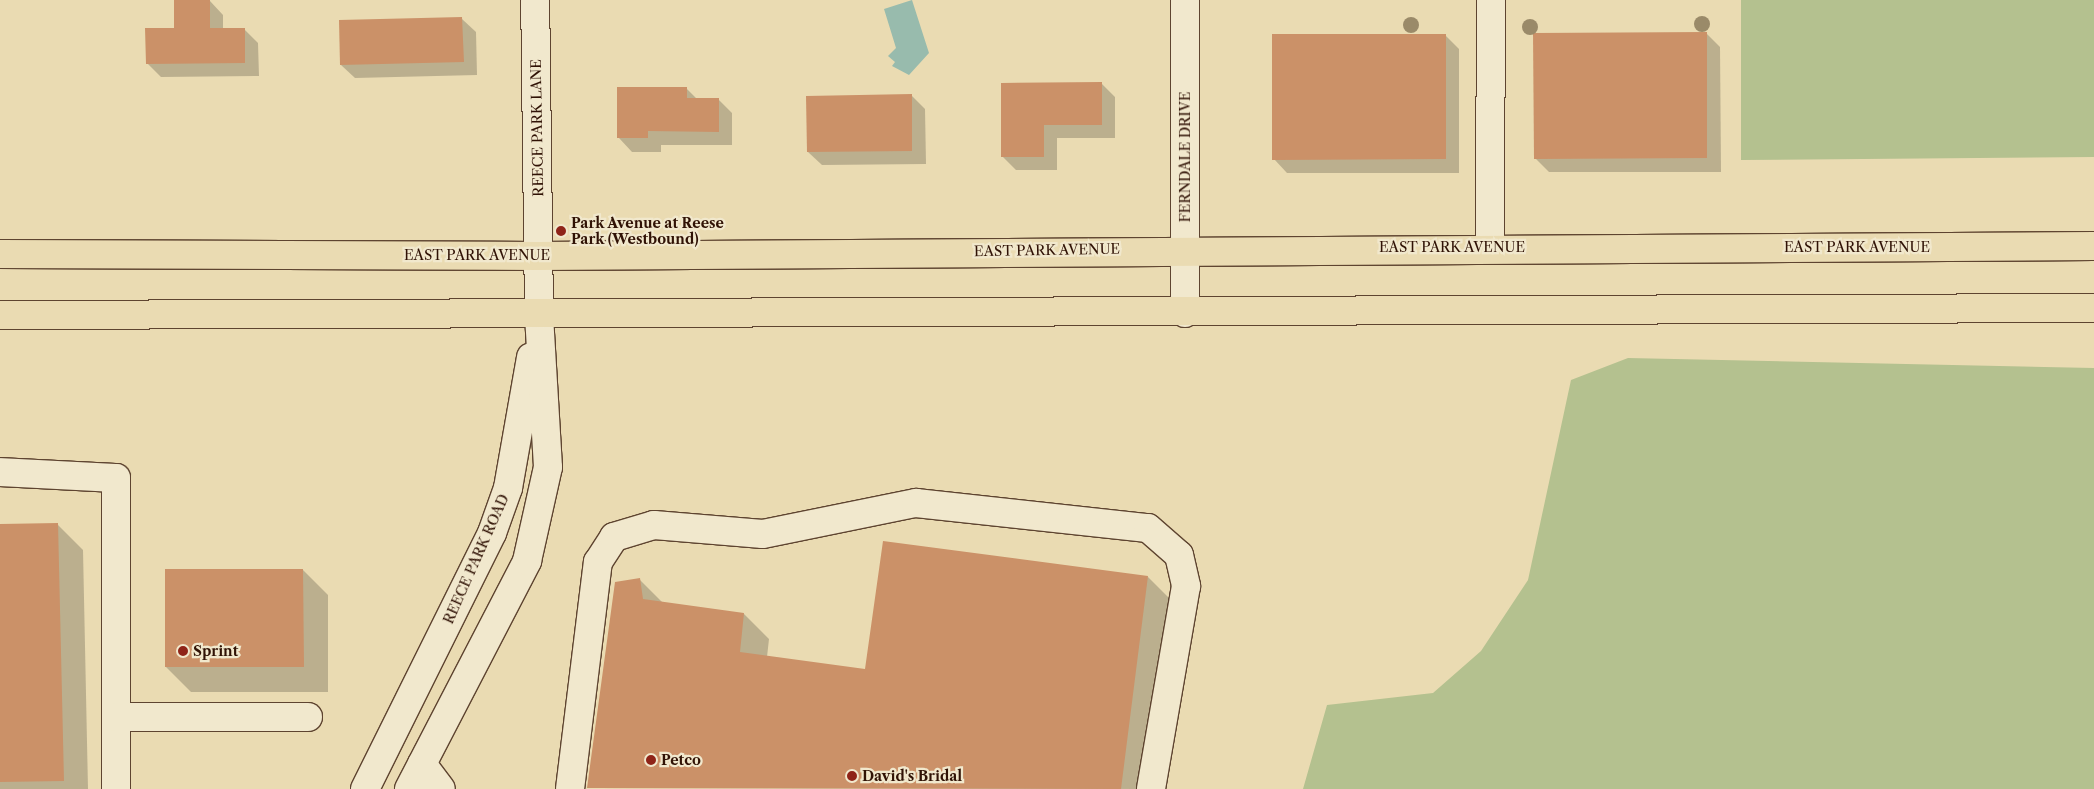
<!DOCTYPE html>
<style>
body{margin:0}
#map{position:relative;width:2094px;height:789px;overflow:hidden;background:#eadbb2;font-family:"Libre Caslon Text",serif}
div>[style]{position:absolute}
[style*='--x']{left:calc(var(--x)*1px);top:calc(var(--y)*1px);width:calc(var(--w)*1px);rotate:calc(var(--a)*1deg)}
.green>*{inset:0;background:#b4c18f}
.water>*{inset:0;background:#98bbad}
.shadow>*{inset:0;background:#0003}
.building>*{inset:0;background:#cb9168}
.roads{filter:drop-shadow(1px 0 #5e4430) drop-shadow(-1px 0 #5e4430) drop-shadow(0 1px #5e4430) drop-shadow(0 -1px #5e4430)}
.minor>*{height:28px;margin:-14px;padding:0 14px;transform-origin:14px;border-radius:14px;background:#f1e8cd}
.major>*{height:28px;margin:-14px;padding:0 14px;transform-origin:14px;border-radius:14px;background:#eadbb2}
.trees>*{width:16px;height:16px;margin:-8px;border-radius:50%;background:#9a8a69}
.dots>*{width:14px;height:14px;translate:-50% -50%;box-sizing:border-box;border:2px solid #f1e8cd;border-radius:50%}
span{translate:-50% -50%;white-space:nowrap;text-align:center;line-height:1.15;-webkit-text-stroke:4.5px #f1e8cd;paint-order:stroke}
.street-label{font-size:14px;color:#301205}
.poi-label{font-size:14px;color:#301205;font-weight:700}
.left{translate:0 -50%;text-align:left}
</style>
<div id="map">
<div class="green">
<div style="clip-path:polygon(1741px 0,2094px 0,2094px 157px,1741px 160px)"></div>
<div style="clip-path:polygon(1628px 358px,2094px 368px,2094px 789px,1303px 789px,1327px 705px,1433px 693px,1481px 651px,1528px 580px,1571px 380px)"></div>
</div>
<div class="water">
<div style="clip-path:polygon(912px 0,929px 53px,909px 75px,892px 66px,895px 62px,888px 56px,896px 48px,884px 9px)"></div>
</div>
<div class="shadow">
<div style="clip-path:polygon(210px 1px,223px 15px,223px 30px,244px 29px,258px 43px,259px 76px,161px 77px,147px 63px,175px 29px)"></div>
<div style="clip-path:polygon(462px 19px,476px 32px,477px 75px,355px 78px,341px 65px)"></div>
<div style="clip-path:polygon(1706px 33px,1720px 47px,1721px 172px,1549px 172px,1535px 158px)"></div>
<div style="clip-path:polygon(1445px 35px,1459px 49px,1459px 173px,1287px 173px,1274px 159px)"></div>
<div style="clip-path:polygon(1002px 84px,1102px 84px,1115px 97px,1115px 138px,1057px 138px,1057px 170px,1016px 170px,1002px 156px)"></div>
<div style="clip-path:polygon(686px 88px,697px 99px,718px 99px,732px 113px,732px 145px,661px 145px,661px 152px,632px 152px,619px 138px)"></div>
<div style="clip-path:polygon(911px 95px,925px 109px,926px 164px,822px 165px,808px 152px)"></div>
<div style="clip-path:polygon(58px 525px,83px 550px,88px 789px,0 789px,0 526px)"></div>
<div style="clip-path:polygon(303px 570px,328px 595px,328px 692px,191px 692px,166px 667px)"></div>
<div style="clip-path:polygon(1148px 577px,1173px 602px,1148px 789px,588px 788px,640px 580px,663px 603px,744px 614px,769px 639px,767px 657px,866px 670px)"></div>
</div>
<div class="building">
<div style="clip-path:polygon(174px 0,210px 0,210px 28px,245px 28px,245px 63px,146px 64px,145px 28px,174px 28px)"></div>
<div style="clip-path:polygon(462px 17px,464px 62px,340px 65px,339px 20px)"></div>
<div style="clip-path:polygon(1707px 32px,1707px 158px,1534px 159px,1533px 33px)"></div>
<div style="clip-path:polygon(1272px 34px,1446px 34px,1446px 159px,1272px 160px)"></div>
<div style="clip-path:polygon(1102px 82px,1102px 125px,1044px 125px,1044px 157px,1001px 157px,1001px 83px)"></div>
<div style="clip-path:polygon(617px 87px,687px 87px,687px 98px,719px 98px,719px 132px,648px 131px,648px 138px,617px 138px)"></div>
<div style="clip-path:polygon(912px 94px,912px 151px,807px 152px,806px 96px)"></div>
<div style="clip-path:polygon(58px 523px,64px 781px,0 782px,0 524px)"></div>
<div style="clip-path:polygon(883px 541px,1148px 576px,1121px 789px,587px 788px,615px 582px,640px 578px,643px 599px,744px 613px,740px 652px,865px 669px)"></div>
<div style="clip-path:polygon(165px 569px,303px 569px,304px 667px,165px 667px)"></div>
</div>
<div class="roads">
<div class="minor">
<div style="--x:1490;--y:246;--w:246;--a:-89.8"></div>
<div style="--x:1185;--y:313;--w:313;--a:-90"></div>
<div style="--x:0;--y:472;--w:116;--a:3"></div>
<div style="--x:116;--y:478;--w:311;--a:90"></div>
<div style="--x:116;--y:717;--w:192;--a:0"></div>
<div style="--x:422;--y:764;--w:31;--a:53"></div>
<div style="--x:365;--y:789;--w:286;--a:-63.6"></div>
<div style="--x:492;--y:533;--w:48;--a:-70.4"></div>
<div style="--x:508;--y:488;--w:133;--a:-80"></div>
<div style="--x:409;--y:789;--w:257;--a:-62.6"></div>
<div style="--x:527;--y:561;--w:96;--a:-77.4"></div>
<div style="--x:548;--y:467;--w:153;--a:-93.4"></div>
<div style="--x:539;--y:314;--w:314;--a:-90.7"></div>
<div style="--x:570;--y:789;--w:229;--a:-83"></div>
<div style="--x:598;--y:562;--w:30;--a:-57"></div>
<div style="--x:614;--y:537;--w:42;--a:-16.7"></div>
<div style="--x:654;--y:525;--w:109;--a:4.7"></div>
<div style="--x:763;--y:534;--w:156;--a:-11.5"></div>
<div style="--x:916;--y:503;--w:233;--a:6.2"></div>
<div style="--x:1148;--y:528;--w:41;--a:41.1"></div>
<div style="--x:1179;--y:555;--w:32;--a:77"></div>
<div style="--x:1186;--y:586;--w:206;--a:99.8"></div>
</div>
<div class="major">
<div style="--x:0;--y:254;--w:537;--a:0.21"></div>
<div style="--x:537;--y:256;--w:1557;--a:-0.37"></div>
<div style="--x:0;--y:315;--w:2094;--a:-0.19"></div>
</div>
</div>
<div class="trees">
<div style="left:1702px;top:24px"></div>
<div style="left:1411px;top:25px"></div>
<div style="left:1530px;top:27px"></div>
</div>
<div class="dots">
<div style="left:561px;top:231px;background:#8f2418"></div>
<div style="left:183px;top:651px;background:#8f2418"></div>
<div style="left:651px;top:760px;background:#8f2418"></div>
<div style="left:852px;top:776px;background:#8f2418"></div>
</div>
<div class="street-label">
<span style="left:537px;top:128px;rotate:-91deg">REECE PARK LANE</span>
<span style="left:1185px;top:157px;rotate:-90deg">FERNDALE DRIVE</span>
<span style="left:1452px;top:247px">EAST PARK AVENUE</span>
<span style="left:1857px;top:247px">EAST PARK AVENUE</span>
<span style="left:1047px;top:250px;rotate:-1deg">EAST PARK AVENUE</span>
<span style="left:477px;top:255px">EAST PARK AVENUE</span>
<span style="left:476px;top:559px;rotate:-66deg">REECE PARK ROAD</span>
</div>
<div class="poi-label">
<span class="left" style="left:571px;top:231px">Park Avenue at Reese<br>Park (Westbound)</span>
<span class="left" style="left:193px;top:651px">Sprint</span>
<span class="left" style="left:661px;top:760px">Petco</span>
<span class="left" style="left:862px;top:776px">David's Bridal</span>
</div>
</div>
